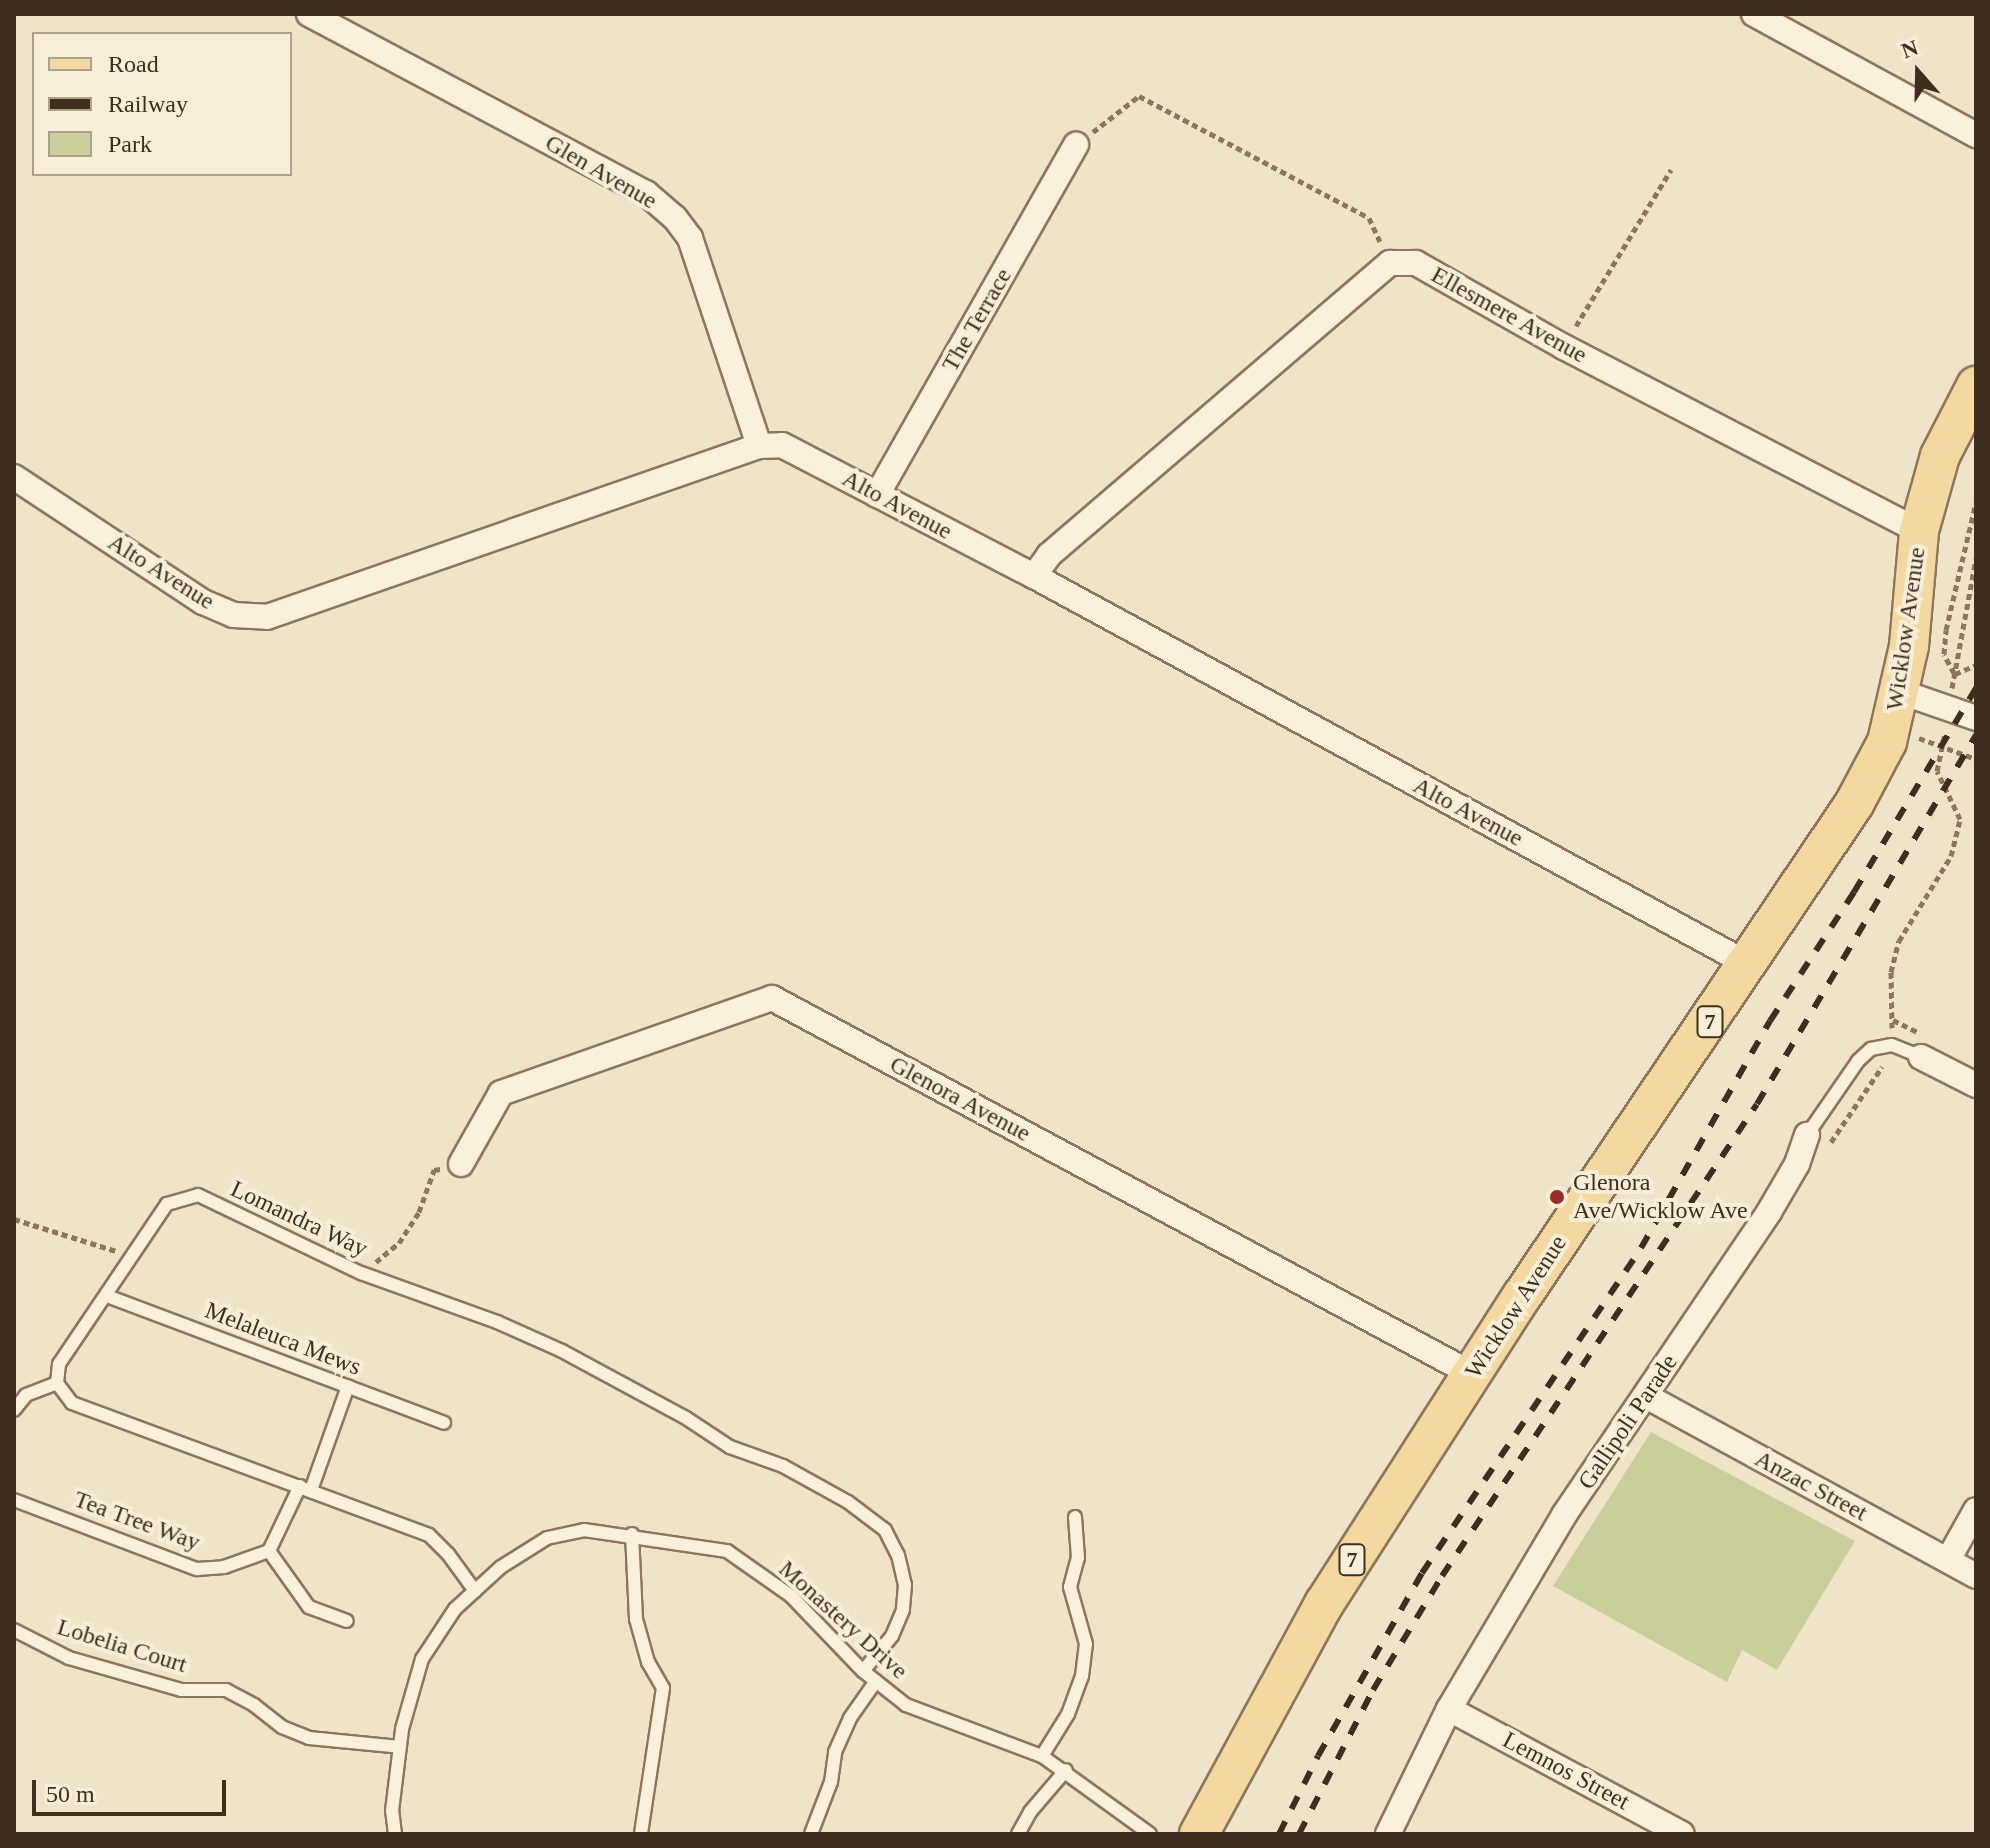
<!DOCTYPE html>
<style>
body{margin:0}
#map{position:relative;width:1990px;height:1848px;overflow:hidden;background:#f0e4c8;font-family:"Times New Roman",serif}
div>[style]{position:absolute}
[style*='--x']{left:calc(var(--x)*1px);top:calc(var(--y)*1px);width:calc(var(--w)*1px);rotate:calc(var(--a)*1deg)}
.green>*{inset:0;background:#c9cf9b}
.path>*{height:5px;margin-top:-2.5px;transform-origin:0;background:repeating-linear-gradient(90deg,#8d765c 0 6px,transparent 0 10px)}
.roads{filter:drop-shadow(2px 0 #8d765c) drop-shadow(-2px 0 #8d765c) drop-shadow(0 2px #8d765c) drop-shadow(0 -2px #8d765c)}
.lane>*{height:12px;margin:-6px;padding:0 6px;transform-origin:6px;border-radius:6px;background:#faf1dc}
.street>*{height:24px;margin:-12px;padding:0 12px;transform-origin:12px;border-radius:12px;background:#faf1dc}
.primary>*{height:38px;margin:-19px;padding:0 19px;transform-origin:19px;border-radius:19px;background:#f3d9a0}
.rail>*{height:6px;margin-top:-3px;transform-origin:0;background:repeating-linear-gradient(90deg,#3d2e20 0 14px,transparent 0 28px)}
.dots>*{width:22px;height:22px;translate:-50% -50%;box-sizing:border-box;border:4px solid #f7eed8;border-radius:50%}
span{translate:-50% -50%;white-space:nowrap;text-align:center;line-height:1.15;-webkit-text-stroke:8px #f7eed8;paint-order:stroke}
.shield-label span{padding:2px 6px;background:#f7eed8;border:2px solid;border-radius:6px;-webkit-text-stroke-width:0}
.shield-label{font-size:22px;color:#3d2e20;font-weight:700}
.street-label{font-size:24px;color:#3d2e20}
.poi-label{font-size:24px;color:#3d2e20}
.left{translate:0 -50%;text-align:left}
.frame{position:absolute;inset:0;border:16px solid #3d2e20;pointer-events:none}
.legend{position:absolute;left:32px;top:32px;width:260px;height:144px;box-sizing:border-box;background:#f7eed8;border:2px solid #ada18e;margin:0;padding:10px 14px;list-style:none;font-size:24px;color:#3d2e20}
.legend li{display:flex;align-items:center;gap:16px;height:40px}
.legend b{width:40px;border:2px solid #ada18e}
.north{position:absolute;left:1878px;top:32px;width:80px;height:80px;-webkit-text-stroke:6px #f7eed8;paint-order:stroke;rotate:340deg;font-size:22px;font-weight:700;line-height:32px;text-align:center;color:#3d2e20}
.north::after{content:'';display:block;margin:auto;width:28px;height:36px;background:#3d2e20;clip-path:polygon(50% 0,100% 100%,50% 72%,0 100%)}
.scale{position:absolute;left:32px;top:1780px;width:194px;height:36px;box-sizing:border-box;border:4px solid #3d2e20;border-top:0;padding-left:10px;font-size:24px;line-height:28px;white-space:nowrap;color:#3d2e20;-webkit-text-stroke:6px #f7eed8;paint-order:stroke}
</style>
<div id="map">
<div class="green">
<div style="clip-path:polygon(1651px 1432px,1855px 1541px,1777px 1670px,1742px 1650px,1727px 1682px,1553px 1586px)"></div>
</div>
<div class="path">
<div style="--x:1093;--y:132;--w:58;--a:-38"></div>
<div style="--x:1139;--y:96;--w:260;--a:27.9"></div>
<div style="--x:1369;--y:218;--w:26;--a:65"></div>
<div style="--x:1576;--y:326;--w:183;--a:-58.7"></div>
<div style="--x:1954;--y:673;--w:21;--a:-118"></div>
<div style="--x:1944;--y:654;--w:24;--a:-85"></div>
<div style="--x:1946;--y:630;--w:131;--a:-76.8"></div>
<div style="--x:1955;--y:674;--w:23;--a:-23"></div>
<div style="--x:1952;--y:688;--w:131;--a:-79.5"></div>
<div style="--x:1919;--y:738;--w:61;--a:20.2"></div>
<div style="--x:1893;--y:1020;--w:30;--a:26"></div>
<div style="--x:1892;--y:1028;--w:56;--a:-91"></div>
<div style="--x:1891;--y:972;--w:32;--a:-76"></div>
<div style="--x:1899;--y:941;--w:100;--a:-58.5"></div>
<div style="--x:1951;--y:856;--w:38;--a:-76"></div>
<div style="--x:1960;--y:819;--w:53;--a:-115.6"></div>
<div style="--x:1937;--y:771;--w:39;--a:-78"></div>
<div style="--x:1831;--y:1142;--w:91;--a:-55.8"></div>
<div style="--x:14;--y:1219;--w:107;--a:17.4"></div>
<div style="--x:376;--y:1262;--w:30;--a:-40"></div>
<div style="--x:399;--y:1243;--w:37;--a:-57"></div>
<div style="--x:419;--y:1212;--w:45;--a:-70.3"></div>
<div style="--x:434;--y:1170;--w:7;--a:-8"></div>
</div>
<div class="roads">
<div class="lane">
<div style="--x:1807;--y:1135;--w:90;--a:-55.4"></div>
<div style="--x:1858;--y:1061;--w:18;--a:-43"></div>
<div style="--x:1871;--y:1049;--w:21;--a:-11"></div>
<div style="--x:1892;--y:1045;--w:31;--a:22"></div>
<div style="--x:107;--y:1296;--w:360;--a:20.6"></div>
<div style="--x:14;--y:1410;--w:19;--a:-51"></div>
<div style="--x:26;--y:1395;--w:33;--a:-21"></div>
<div style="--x:311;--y:1490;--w:110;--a:-70.4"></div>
<div style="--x:14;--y:1500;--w:196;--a:20.7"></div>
<div style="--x:197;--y:1569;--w:27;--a:-4"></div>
<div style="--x:224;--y:1567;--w:48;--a:-19.6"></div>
<div style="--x:269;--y:1551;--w:72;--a:-64.5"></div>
<div style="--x:632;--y:1534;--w:85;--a:87.3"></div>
<div style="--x:636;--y:1619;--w:45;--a:74.4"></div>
<div style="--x:648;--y:1662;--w:30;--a:60"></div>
<div style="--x:663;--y:1688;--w:148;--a:98.6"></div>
<div style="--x:269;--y:1551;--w:69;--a:54.5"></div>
<div style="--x:309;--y:1607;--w:40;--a:20.2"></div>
<div style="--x:475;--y:1591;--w:46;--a:-126.1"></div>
<div style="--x:448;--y:1554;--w:27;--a:-135"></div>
<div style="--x:429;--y:1535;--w:381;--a:-159.7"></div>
<div style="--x:72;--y:1403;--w:25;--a:-127"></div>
<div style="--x:57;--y:1383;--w:19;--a:-84"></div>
<div style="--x:59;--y:1364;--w:193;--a:-56"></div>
<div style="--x:167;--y:1204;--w:32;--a:-16"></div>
<div style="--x:198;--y:1195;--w:181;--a:25.6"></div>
<div style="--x:361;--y:1273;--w:145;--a:19.8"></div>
<div style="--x:497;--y:1322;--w:71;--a:24"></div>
<div style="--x:562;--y:1351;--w:141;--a:28.4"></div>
<div style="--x:686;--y:1418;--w:53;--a:33.4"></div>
<div style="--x:730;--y:1447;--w:56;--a:19.7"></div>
<div style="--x:783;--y:1466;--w:74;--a:29"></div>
<div style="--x:848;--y:1502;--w:46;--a:37.1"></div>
<div style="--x:885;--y:1530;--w:28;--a:63"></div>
<div style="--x:898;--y:1555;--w:31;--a:77"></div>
<div style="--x:905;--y:1585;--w:25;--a:95"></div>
<div style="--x:903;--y:1610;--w:28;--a:113"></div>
<div style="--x:892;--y:1636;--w:45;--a:129.6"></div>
<div style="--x:14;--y:1630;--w:62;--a:27"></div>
<div style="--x:69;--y:1658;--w:116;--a:15.9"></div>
<div style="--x:181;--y:1690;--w:45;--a:0"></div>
<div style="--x:226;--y:1690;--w:32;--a:28"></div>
<div style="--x:254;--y:1705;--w:36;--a:38"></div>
<div style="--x:282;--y:1727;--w:29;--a:22"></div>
<div style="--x:309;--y:1738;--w:91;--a:5.6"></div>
<div style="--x:1042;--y:1756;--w:49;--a:-58.2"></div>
<div style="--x:1068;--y:1714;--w:40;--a:-69.8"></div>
<div style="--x:1082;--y:1676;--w:32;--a:-83"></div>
<div style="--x:1086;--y:1644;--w:59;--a:-105.7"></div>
<div style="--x:1070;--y:1587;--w:30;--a:-75"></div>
<div style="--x:1078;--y:1558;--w:41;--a:-94.2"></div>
<div style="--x:395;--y:1834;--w:23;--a:-97"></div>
<div style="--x:392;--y:1811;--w:83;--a:-83"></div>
<div style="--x:402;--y:1729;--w:73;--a:-74.1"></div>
<div style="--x:422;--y:1659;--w:60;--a:-56.6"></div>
<div style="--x:455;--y:1609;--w:62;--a:-42.4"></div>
<div style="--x:501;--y:1567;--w:54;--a:-32.2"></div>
<div style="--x:547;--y:1538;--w:38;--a:-12"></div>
<div style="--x:584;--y:1530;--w:145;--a:8.4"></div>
<div style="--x:727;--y:1551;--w:78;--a:35.1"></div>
<div style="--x:791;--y:1596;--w:104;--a:46.2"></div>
<div style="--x:863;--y:1671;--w:55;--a:38.3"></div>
<div style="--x:906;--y:1705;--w:145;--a:20.6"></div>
<div style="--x:1042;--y:1756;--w:133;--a:35.8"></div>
<div style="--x:811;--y:1834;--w:56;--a:-69"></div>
<div style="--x:831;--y:1782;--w:30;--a:-82"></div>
<div style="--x:835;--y:1752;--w:37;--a:-66"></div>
<div style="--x:850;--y:1718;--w:45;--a:-54.9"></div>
<div style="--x:1018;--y:1834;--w:25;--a:-61"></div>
<div style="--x:1030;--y:1812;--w:55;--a:-49.4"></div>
</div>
<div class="street">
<div style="--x:309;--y:14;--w:382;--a:28"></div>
<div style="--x:646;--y:193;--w:38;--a:41"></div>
<div style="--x:675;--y:218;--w:25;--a:53"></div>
<div style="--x:690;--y:238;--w:219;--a:71.6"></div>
<div style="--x:1754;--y:14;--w:253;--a:28.6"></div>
<div style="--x:14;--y:477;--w:227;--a:33.5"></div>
<div style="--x:203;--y:602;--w:33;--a:23"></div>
<div style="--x:233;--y:615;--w:34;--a:3"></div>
<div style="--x:267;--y:617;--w:521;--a:-19.17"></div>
<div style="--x:759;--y:446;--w:23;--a:-2"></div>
<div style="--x:782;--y:445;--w:284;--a:27.5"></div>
<div style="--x:1034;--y:576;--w:813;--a:28.52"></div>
<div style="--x:877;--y:495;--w:403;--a:-60.4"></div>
<div style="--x:1034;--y:576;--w:26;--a:-54"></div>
<div style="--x:1049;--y:555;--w:449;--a:-40.6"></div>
<div style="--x:1390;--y:263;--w:26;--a:0"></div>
<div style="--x:1416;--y:263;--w:170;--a:29.6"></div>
<div style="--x:1564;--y:347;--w:400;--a:27.4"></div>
<div style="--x:1901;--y:692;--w:79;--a:19.1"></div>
<div style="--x:1921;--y:1057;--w:62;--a:27"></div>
<div style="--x:461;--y:1164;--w:81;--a:-60.6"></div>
<div style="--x:501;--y:1093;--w:287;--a:-19.3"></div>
<div style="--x:772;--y:998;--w:795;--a:28.24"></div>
<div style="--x:1646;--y:1396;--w:376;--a:28.6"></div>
<div style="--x:1948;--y:1560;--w:57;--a:-60.8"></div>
<div style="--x:1449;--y:1709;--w:264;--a:28.2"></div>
<div style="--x:1388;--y:1834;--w:139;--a:-64"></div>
<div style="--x:1449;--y:1709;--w:226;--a:-59.3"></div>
<div style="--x:1564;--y:1515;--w:366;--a:-55.9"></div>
<div style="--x:1769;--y:1212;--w:56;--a:-59.7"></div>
<div style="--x:1797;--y:1164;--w:31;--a:-71"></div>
</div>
<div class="primary">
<div style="--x:1199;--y:1834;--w:262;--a:-61.5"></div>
<div style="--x:1324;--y:1604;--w:366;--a:-57.3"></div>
<div style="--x:1522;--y:1296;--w:594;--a:-55.99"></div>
<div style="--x:1854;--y:804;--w:70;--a:-62"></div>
<div style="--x:1887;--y:742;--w:98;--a:-77.1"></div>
<div style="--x:1909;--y:646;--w:115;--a:-85"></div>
<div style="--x:1919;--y:531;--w:78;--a:-74.4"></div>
<div style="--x:1940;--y:456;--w:79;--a:-62.8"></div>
</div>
</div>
<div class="rail">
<div style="--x:1279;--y:1834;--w:87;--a:-63.4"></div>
<div style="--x:1318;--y:1756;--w:210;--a:-60.4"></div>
<div style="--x:1422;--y:1573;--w:392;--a:-56"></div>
<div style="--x:1641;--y:1248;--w:261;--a:-60.4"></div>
<div style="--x:1770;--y:1021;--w:154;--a:-56.9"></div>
<div style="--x:1854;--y:892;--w:238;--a:-59.1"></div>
<div style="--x:1299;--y:1834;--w:162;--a:-62.8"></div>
<div style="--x:1373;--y:1690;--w:133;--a:-58.8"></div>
<div style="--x:1442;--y:1576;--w:567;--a:-56.28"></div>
<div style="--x:1757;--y:1104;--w:429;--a:-59.3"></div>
</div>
<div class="dots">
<div style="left:1557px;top:1197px;background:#9e2a2b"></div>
</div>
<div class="shield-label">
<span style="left:1710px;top:1022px">7</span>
<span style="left:1352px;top:1560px">7</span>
</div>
<div class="street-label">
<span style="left:601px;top:172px;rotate:30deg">Glen Avenue</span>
<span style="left:1509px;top:315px;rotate:29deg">Ellesmere Avenue</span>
<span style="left:977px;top:320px;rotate:-60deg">The Terrace</span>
<span style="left:897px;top:505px;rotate:28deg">Alto Avenue</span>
<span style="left:161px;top:572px;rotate:32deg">Alto Avenue</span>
<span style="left:1906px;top:629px;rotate:-82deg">Wicklow Avenue</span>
<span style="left:1468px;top:812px;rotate:28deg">Alto Avenue</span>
<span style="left:960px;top:1099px;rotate:28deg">Glenora Avenue</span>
<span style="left:299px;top:1219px;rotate:25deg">Lomandra Way</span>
<span style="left:1516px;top:1307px;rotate:-57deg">Wicklow Avenue</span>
<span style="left:283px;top:1339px;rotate:21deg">Melaleuca Mews</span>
<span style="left:1628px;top:1422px;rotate:-56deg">Gallipoli Parade</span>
<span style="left:1811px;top:1486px;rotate:28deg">Anzac Street</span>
<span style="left:137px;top:1521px;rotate:20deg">Tea Tree Way</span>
<span style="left:843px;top:1620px;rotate:42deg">Monastery Drive</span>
<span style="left:122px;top:1646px;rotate:17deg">Lobelia Court</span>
<span style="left:1566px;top:1771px;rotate:28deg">Lemnos Street</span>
</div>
<div class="poi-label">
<span class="left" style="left:1573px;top:1197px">Glenora<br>Ave/Wicklow Ave</span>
</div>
<div class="frame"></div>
<ul class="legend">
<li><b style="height:10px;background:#f3d9a0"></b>Road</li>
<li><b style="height:10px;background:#3d2e20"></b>Railway</li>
<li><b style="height:22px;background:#c9cf9b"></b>Park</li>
</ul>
<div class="north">N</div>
<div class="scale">50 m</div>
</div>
